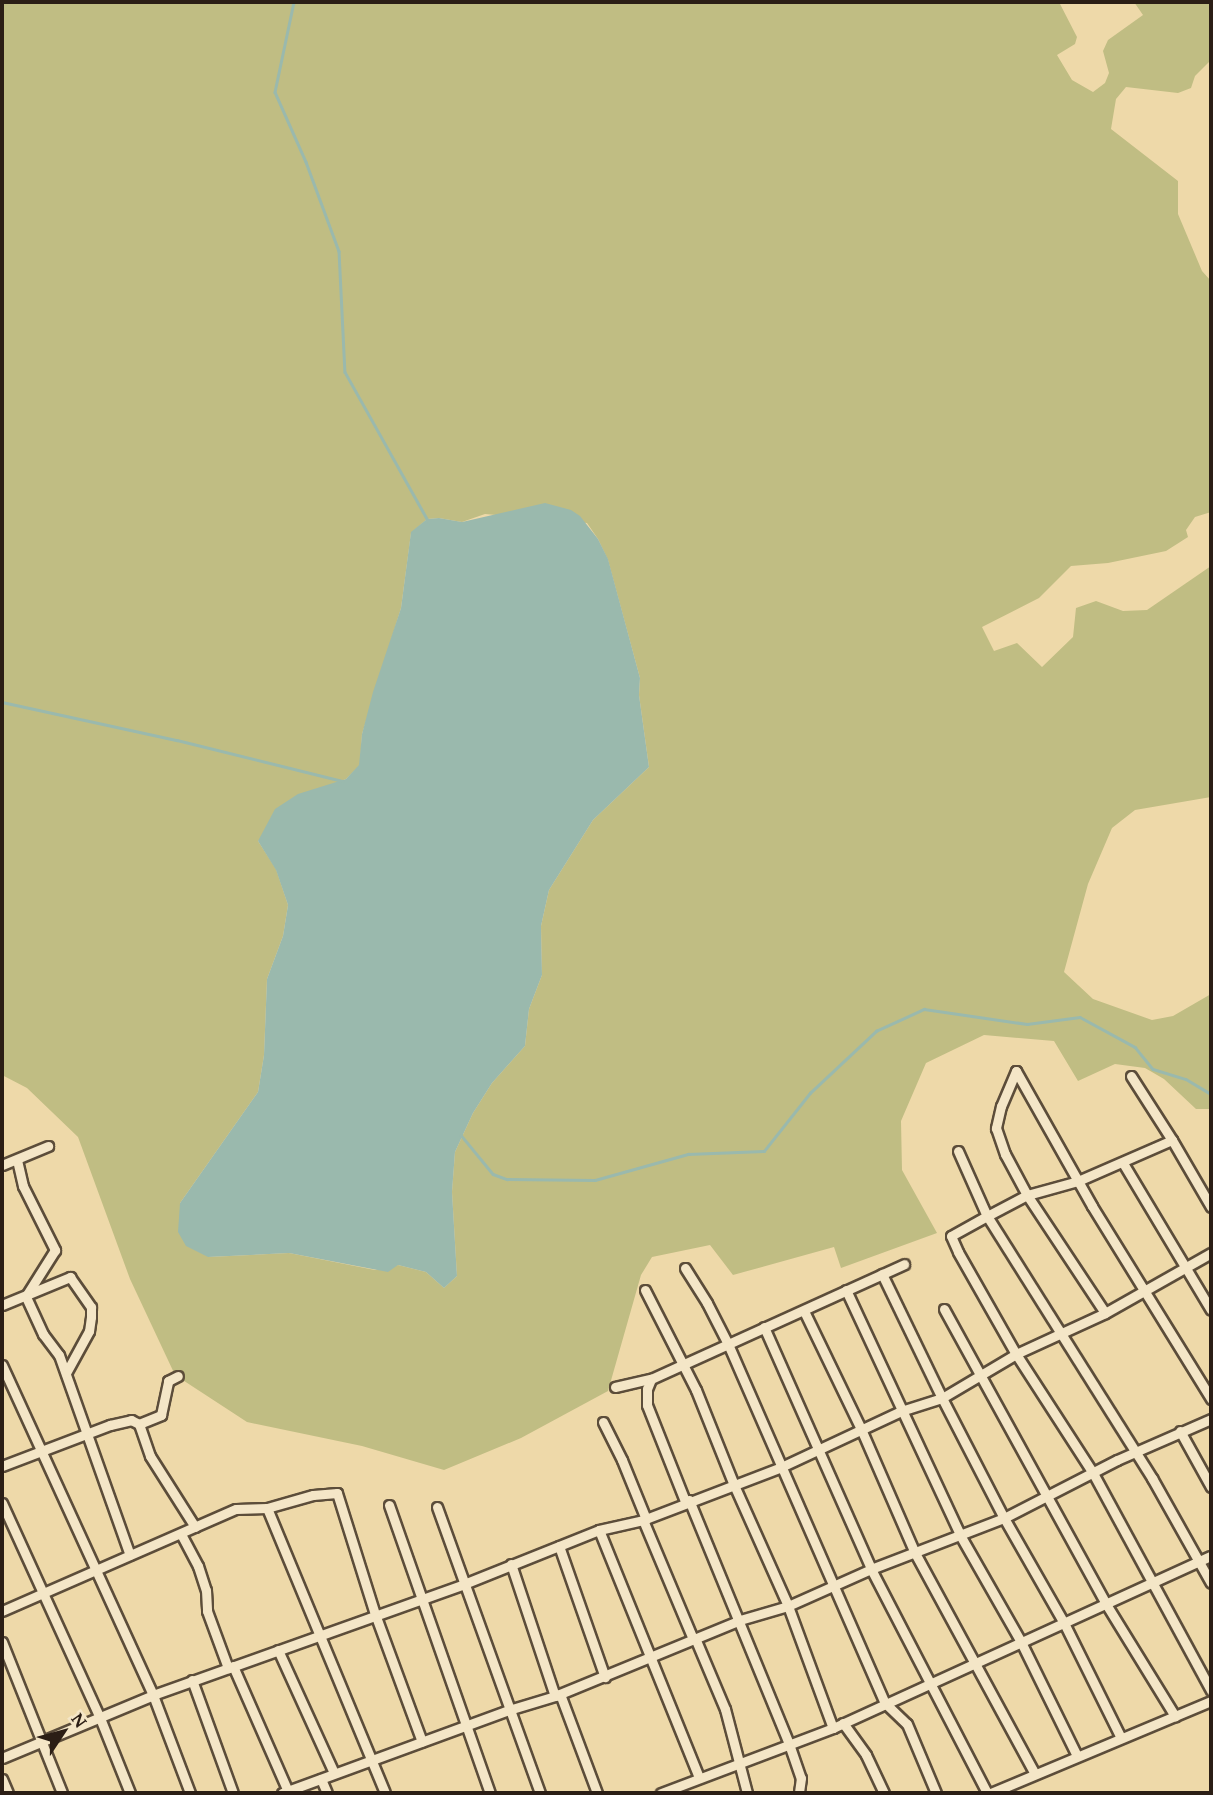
<!DOCTYPE html>
<style>
body{margin:0}
#map{position:relative;width:1213px;height:1795px;overflow:hidden;background:#eed9a9;font-family:"Gentium Book Plus",serif}
div>[style]{position:absolute}
[style*='--x']{left:calc(var(--x)*1px);top:calc(var(--y)*1px);width:calc(var(--w)*1px);rotate:calc(var(--a)*1deg)}
.green>*{inset:0;background:#c0bd83}
.water>*{inset:0;background:#9ab9ad}
.stream>*{height:2.5px;margin:-1.25px;padding:0 1.25px;transform-origin:1.25px;border-radius:1.25px;background:#9ab9ad}
.roads{filter:drop-shadow(2px 0 #5c4d3a) drop-shadow(-2px 0 #5c4d3a) drop-shadow(0 2px #5c4d3a) drop-shadow(0 -2px #5c4d3a)}
.minor>*{height:9px;margin:-4.5px;padding:0 4.5px;transform-origin:4.5px;border-radius:4.5px;background:#f4e6c7}
span{translate:-50% -50%;white-space:nowrap;text-align:center;line-height:1.15;-webkit-text-stroke:5px #f4e6c7;paint-order:stroke}
.frame{position:absolute;inset:0;border:4px solid #2b1e15;pointer-events:none}
.north{position:absolute;left:28px;top:1697px;width:70px;height:70px;-webkit-text-stroke:5px #f4e6c7;paint-order:stroke;rotate:54deg;font-size:19px;font-weight:700;line-height:28px;text-align:center;color:#2b1e15}
.north::after{content:'';display:block;margin:auto;width:24px;height:32px;background:#2b1e15;clip-path:polygon(50% 0,100% 100%,50% 72%,0 100%)}
</style>
<div id="map">
<div class="green">
<div style="clip-path:polygon(evenodd,2px 2px,1059px 2px,1077px 37px,1075px 44px,1057px 55px,1072px 80px,1093px 92px,1105px 83px,1109px 73px,1103px 51px,1108px 40px,1143px 15px,1134px 2px,1211px 2px,1211px 60px,1195px 76px,1191px 88px,1178px 93px,1126px 87px,1116px 99px,1111px 129px,1178px 181px,1178px 214px,1202px 271px,1211px 281px,1211px 512px,1195px 517px,1186px 530px,1188px 537px,1166px 551px,1108px 563px,1071px 566px,1039px 598px,982px 627px,994px 651px,1017px 643px,1042px 667px,1073px 637px,1076px 608px,1096px 601px,1123px 611px,1147px 610px,1211px 566px,1211px 797px,1135px 810px,1112px 828px,1088px 884px,1064px 972px,1093px 999px,1152px 1020px,1173px 1016px,1211px 994px,1211px 1109px,1196px 1109px,1164px 1079px,1145px 1068px,1115px 1064px,1078px 1081px,1054px 1041px,984px 1035px,926px 1063px,901px 1121px,902px 1170px,937px 1233px,841px 1268px,834px 1247px,733px 1275px,710px 1245px,652px 1257px,641px 1275px,608px 1391px,521px 1438px,444px 1470px,362px 1446px,247px 1422px,175px 1375px,130px 1279px,78px 1137px,27px 1088px,2px 1075px,2px 2px,485px 514px,587px 523px,598px 539px,608px 560px,640px 678px,639px 695px,649px 767px,593px 820px,549px 890px,541px 926px,542px 975px,529px 1009px,525px 1046px,492px 1083px,473px 1113px,455px 1152px,452px 1192px,457px 1276px,444px 1288px,426px 1272px,398px 1265px,375px 1270px,289px 1253px,209px 1257px,180px 1203px,258px 1092px,264px 1055px,267px 979px,283px 936px,288px 905px,276px 869px,258px 841px,330px 785px,346px 779px,360px 765px,362px 734px,401px 608px,411px 533px,427px 519px,439px 518px,462px 522px,485px 514px)"></div>
</div>
<div class="water">
<div style="clip-path:polygon(545px 503px,571px 510px,580px 516px,598px 539px,608px 559px,640px 678px,639px 695px,649px 767px,593px 820px,549px 890px,541px 926px,542px 975px,529px 1009px,525px 1046px,492px 1083px,473px 1113px,455px 1152px,452px 1192px,457px 1276px,444px 1288px,426px 1272px,398px 1265px,388px 1272px,289px 1253px,208px 1257px,186px 1246px,178px 1232px,180px 1203px,258px 1092px,264px 1055px,267px 979px,283px 936px,288px 905px,276px 870px,258px 841px,275px 809px,298px 794px,346px 779px,359px 765px,362px 734px,373px 692px,401px 608px,411px 532px,427px 519px,439px 518px,462px 522px)"></div>
</div>
<div class="stream">
<div style="--x:294;--y:2;--w:92;--a:101.9"></div>
<div style="--x:275;--y:92;--w:77;--a:66.1"></div>
<div style="--x:306;--y:162;--w:95;--a:69.7"></div>
<div style="--x:339;--y:251;--w:121;--a:87.2"></div>
<div style="--x:345;--y:372;--w:172;--a:60.8"></div>
<div style="--x:2;--y:702;--w:179;--a:12.3"></div>
<div style="--x:177;--y:740;--w:171;--a:13.9"></div>
<div style="--x:461;--y:1135;--w:50;--a:50.6"></div>
<div style="--x:493;--y:1174;--w:15;--a:20"></div>
<div style="--x:507;--y:1179;--w:88;--a:0.7"></div>
<div style="--x:595;--y:1180;--w:97;--a:-15.6"></div>
<div style="--x:688;--y:1154;--w:76;--a:-2.3"></div>
<div style="--x:764;--y:1151;--w:74;--a:-51.6"></div>
<div style="--x:810;--y:1093;--w:91;--a:-43.2"></div>
<div style="--x:876;--y:1031;--w:53;--a:-24.6"></div>
<div style="--x:924;--y:1009;--w:104;--a:8.3"></div>
<div style="--x:1027;--y:1024;--w:53;--a:-7.5"></div>
<div style="--x:1080;--y:1017;--w:63;--a:28.6"></div>
<div style="--x:1135;--y:1047;--w:28;--a:51"></div>
<div style="--x:1153;--y:1069;--w:34;--a:17"></div>
<div style="--x:1186;--y:1079;--w:29;--a:31"></div>
</div>
<div class="roads">
<div class="minor">
<div style="--x:1016;--y:1071;--w:155;--a:60.6"></div>
<div style="--x:1092;--y:1206;--w:227;--a:58.3"></div>
<div style="--x:1016;--y:1071;--w:38;--a:113"></div>
<div style="--x:1001;--y:1106;--w:23;--a:103"></div>
<div style="--x:996;--y:1128;--w:28;--a:71"></div>
<div style="--x:1005;--y:1154;--w:47;--a:61.8"></div>
<div style="--x:1027;--y:1195;--w:141;--a:56.5"></div>
<div style="--x:1131;--y:1076;--w:76;--a:57.4"></div>
<div style="--x:958;--y:1151;--w:71;--a:66"></div>
<div style="--x:987;--y:1216;--w:41;--a:150.9"></div>
<div style="--x:951;--y:1236;--w:17;--a:66"></div>
<div style="--x:958;--y:1252;--w:117;--a:60.4"></div>
<div style="--x:1016;--y:1354;--w:142;--a:57.1"></div>
<div style="--x:1093;--y:1473;--w:247;--a:61.5"></div>
<div style="--x:17;--y:1160;--w:27;--a:77"></div>
<div style="--x:23;--y:1186;--w:72;--a:63.4"></div>
<div style="--x:55;--y:1250;--w:54;--a:122.2"></div>
<div style="--x:1123;--y:1163;--w:171;--a:59.1"></div>
<div style="--x:2;--y:1165;--w:50;--a:-22.4"></div>
<div style="--x:1211;--y:1207;--w:78;--a:-120.2"></div>
<div style="--x:1172;--y:1140;--w:103;--a:156.4"></div>
<div style="--x:1078;--y:1181;--w:53;--a:164.6"></div>
<div style="--x:1027;--y:1195;--w:45;--a:152.3"></div>
<div style="--x:987;--y:1216;--w:310;--a:57.8"></div>
<div style="--x:1152;--y:1478;--w:120;--a:60.7"></div>
<div style="--x:685;--y:1268;--w:41;--a:57.8"></div>
<div style="--x:707;--y:1303;--w:46;--a:62.9"></div>
<div style="--x:728;--y:1344;--w:392;--a:66.4"></div>
<div style="--x:885;--y:1703;--w:30;--a:44"></div>
<div style="--x:907;--y:1724;--w:75;--a:67.2"></div>
<div style="--x:882;--y:1274;--w:138;--a:64.2"></div>
<div style="--x:942;--y:1398;--w:135;--a:62.7"></div>
<div style="--x:1004;--y:1518;--w:121;--a:60.3"></div>
<div style="--x:1064;--y:1623;--w:128;--a:63.6"></div>
<div style="--x:645;--y:1290;--w:112;--a:63"></div>
<div style="--x:696;--y:1390;--w:102;--a:68.2"></div>
<div style="--x:734;--y:1485;--w:133;--a:65.9"></div>
<div style="--x:788;--y:1606;--w:130;--a:69.8"></div>
<div style="--x:846;--y:1290;--w:270;--a:65"></div>
<div style="--x:960;--y:1535;--w:123;--a:60.3"></div>
<div style="--x:1021;--y:1642;--w:127;--a:63.8"></div>
<div style="--x:26;--y:1297;--w:41;--a:65.3"></div>
<div style="--x:43;--y:1334;--w:26;--a:53"></div>
<div style="--x:59;--y:1355;--w:212;--a:70.5"></div>
<div style="--x:2;--y:1305;--w:74;--a:-22.4"></div>
<div style="--x:70;--y:1277;--w:37;--a:55"></div>
<div style="--x:91;--y:1307;--w:10;--a:90"></div>
<div style="--x:91;--y:1317;--w:14;--a:98"></div>
<div style="--x:89;--y:1331;--w:48;--a:118.7"></div>
<div style="--x:944;--y:1309;--w:337;--a:61.2"></div>
<div style="--x:1106;--y:1604;--w:132;--a:58.4"></div>
<div style="--x:804;--y:1311;--w:131;--a:64.2"></div>
<div style="--x:861;--y:1429;--w:135;--a:66.5"></div>
<div style="--x:915;--y:1553;--w:251;--a:61.5"></div>
<div style="--x:764;--y:1327;--w:265;--a:66.1"></div>
<div style="--x:871;--y:1569;--w:252;--a:62.6"></div>
<div style="--x:2;--y:1365;--w:363;--a:65.4"></div>
<div style="--x:153;--y:1695;--w:105;--a:69.3"></div>
<div style="--x:615;--y:1387;--w:37;--a:-13"></div>
<div style="--x:603;--y:1422;--w:42;--a:63.4"></div>
<div style="--x:622;--y:1460;--w:64;--a:67.9"></div>
<div style="--x:139;--y:1424;--w:34;--a:71"></div>
<div style="--x:150;--y:1456;--w:84;--a:57.6"></div>
<div style="--x:1180;--y:1431;--w:64;--a:61"></div>
<div style="--x:2;--y:1466;--w:116;--a:-20.8"></div>
<div style="--x:110;--y:1425;--w:22;--a:-13"></div>
<div style="--x:131;--y:1420;--w:9;--a:27"></div>
<div style="--x:139;--y:1424;--w:24;--a:-22"></div>
<div style="--x:161;--y:1415;--w:35;--a:-78"></div>
<div style="--x:168;--y:1381;--w:11;--a:-27"></div>
<div style="--x:689;--y:1500;--w:264;--a:67.7"></div>
<div style="--x:789;--y:1744;--w:36;--a:71"></div>
<div style="--x:801;--y:1778;--w:15;--a:98"></div>
<div style="--x:685;--y:1501;--w:103;--a:-111.6"></div>
<div style="--x:647;--y:1405;--w:16;--a:-90"></div>
<div style="--x:647;--y:1389;--w:11;--a:-68"></div>
<div style="--x:651;--y:1379;--w:278;--a:-24.4"></div>
<div style="--x:2;--y:1503;--w:236;--a:65.5"></div>
<div style="--x:100;--y:1718;--w:81;--a:68.2"></div>
<div style="--x:389;--y:1505;--w:305;--a:70.7"></div>
<div style="--x:437;--y:1507;--w:304;--a:70.2"></div>
<div style="--x:267;--y:1508;--w:308;--a:67.5"></div>
<div style="--x:643;--y:1520;--w:129;--a:67.2"></div>
<div style="--x:599;--y:1530;--w:267;--a:68"></div>
<div style="--x:181;--y:1534;--w:36;--a:62"></div>
<div style="--x:198;--y:1566;--w:25;--a:72"></div>
<div style="--x:206;--y:1590;--w:21;--a:87"></div>
<div style="--x:207;--y:1611;--w:61;--a:69.8"></div>
<div style="--x:559;--y:1546;--w:139;--a:70.7"></div>
<div style="--x:511;--y:1564;--w:139;--a:71.6"></div>
<div style="--x:2;--y:1611;--w:255;--a:-23.6"></div>
<div style="--x:236;--y:1509;--w:31;--a:-2"></div>
<div style="--x:267;--y:1508;--w:48;--a:-15.8"></div>
<div style="--x:313;--y:1495;--w:24;--a:-5"></div>
<div style="--x:337;--y:1493;--w:127;--a:72.6"></div>
<div style="--x:375;--y:1614;--w:136;--a:69.8"></div>
<div style="--x:695;--y:1638;--w:77;--a:67.1"></div>
<div style="--x:725;--y:1709;--w:87;--a:75.3"></div>
<div style="--x:2;--y:1642;--w:162;--a:68.3"></div>
<div style="--x:278;--y:1650;--w:135;--a:65.5"></div>
<div style="--x:233;--y:1666;--w:137;--a:66.3"></div>
<div style="--x:192;--y:1680;--w:120;--a:70.1"></div>
<div style="--x:560;--y:1694;--w:106;--a:69.5"></div>
<div style="--x:843;--y:1723;--w:39;--a:54"></div>
<div style="--x:866;--y:1755;--w:42;--a:64.7"></div>
<div style="--x:2;--y:1758;--w:164;--a:-22.6"></div>
<div style="--x:153;--y:1695;--w:330;--a:-19.6"></div>
<div style="--x:464;--y:1584;--w:145;--a:-21.8"></div>
<div style="--x:599;--y:1530;--w:45;--a:-12.8"></div>
<div style="--x:643;--y:1520;--w:146;--a:-20.9"></div>
<div style="--x:779;--y:1468;--w:135;--a:-25"></div>
<div style="--x:901;--y:1411;--w:43;--a:-17.6"></div>
<div style="--x:942;--y:1398;--w:86;--a:-30.7"></div>
<div style="--x:1016;--y:1354;--w:98;--a:-24.7"></div>
<div style="--x:1105;--y:1313;--w:122;--a:-29.5"></div>
<div style="--x:2;--y:1779;--w:15;--a:67"></div>
<div style="--x:321;--y:1779;--w:15;--a:67"></div>
<div style="--x:282;--y:1793;--w:245;--a:-20.1"></div>
<div style="--x:512;--y:1709;--w:45;--a:-16.8"></div>
<div style="--x:555;--y:1696;--w:200;--a:-22.3"></div>
<div style="--x:740;--y:1620;--w:50;--a:-16.3"></div>
<div style="--x:788;--y:1606;--w:91;--a:-24"></div>
<div style="--x:871;--y:1569;--w:142;--a:-21"></div>
<div style="--x:1004;--y:1518;--w:127;--a:-27.2"></div>
<div style="--x:1117;--y:1460;--w:103;--a:-23.6"></div>
<div style="--x:661;--y:1793;--w:184;--a:-20.7"></div>
<div style="--x:833;--y:1728;--w:415;--a:-24.5"></div>
<div style="--x:991;--y:1793;--w:238;--a:-22.7"></div>
</div>
</div>
<div class="frame"></div>
<div class="north">N</div>
</div>
